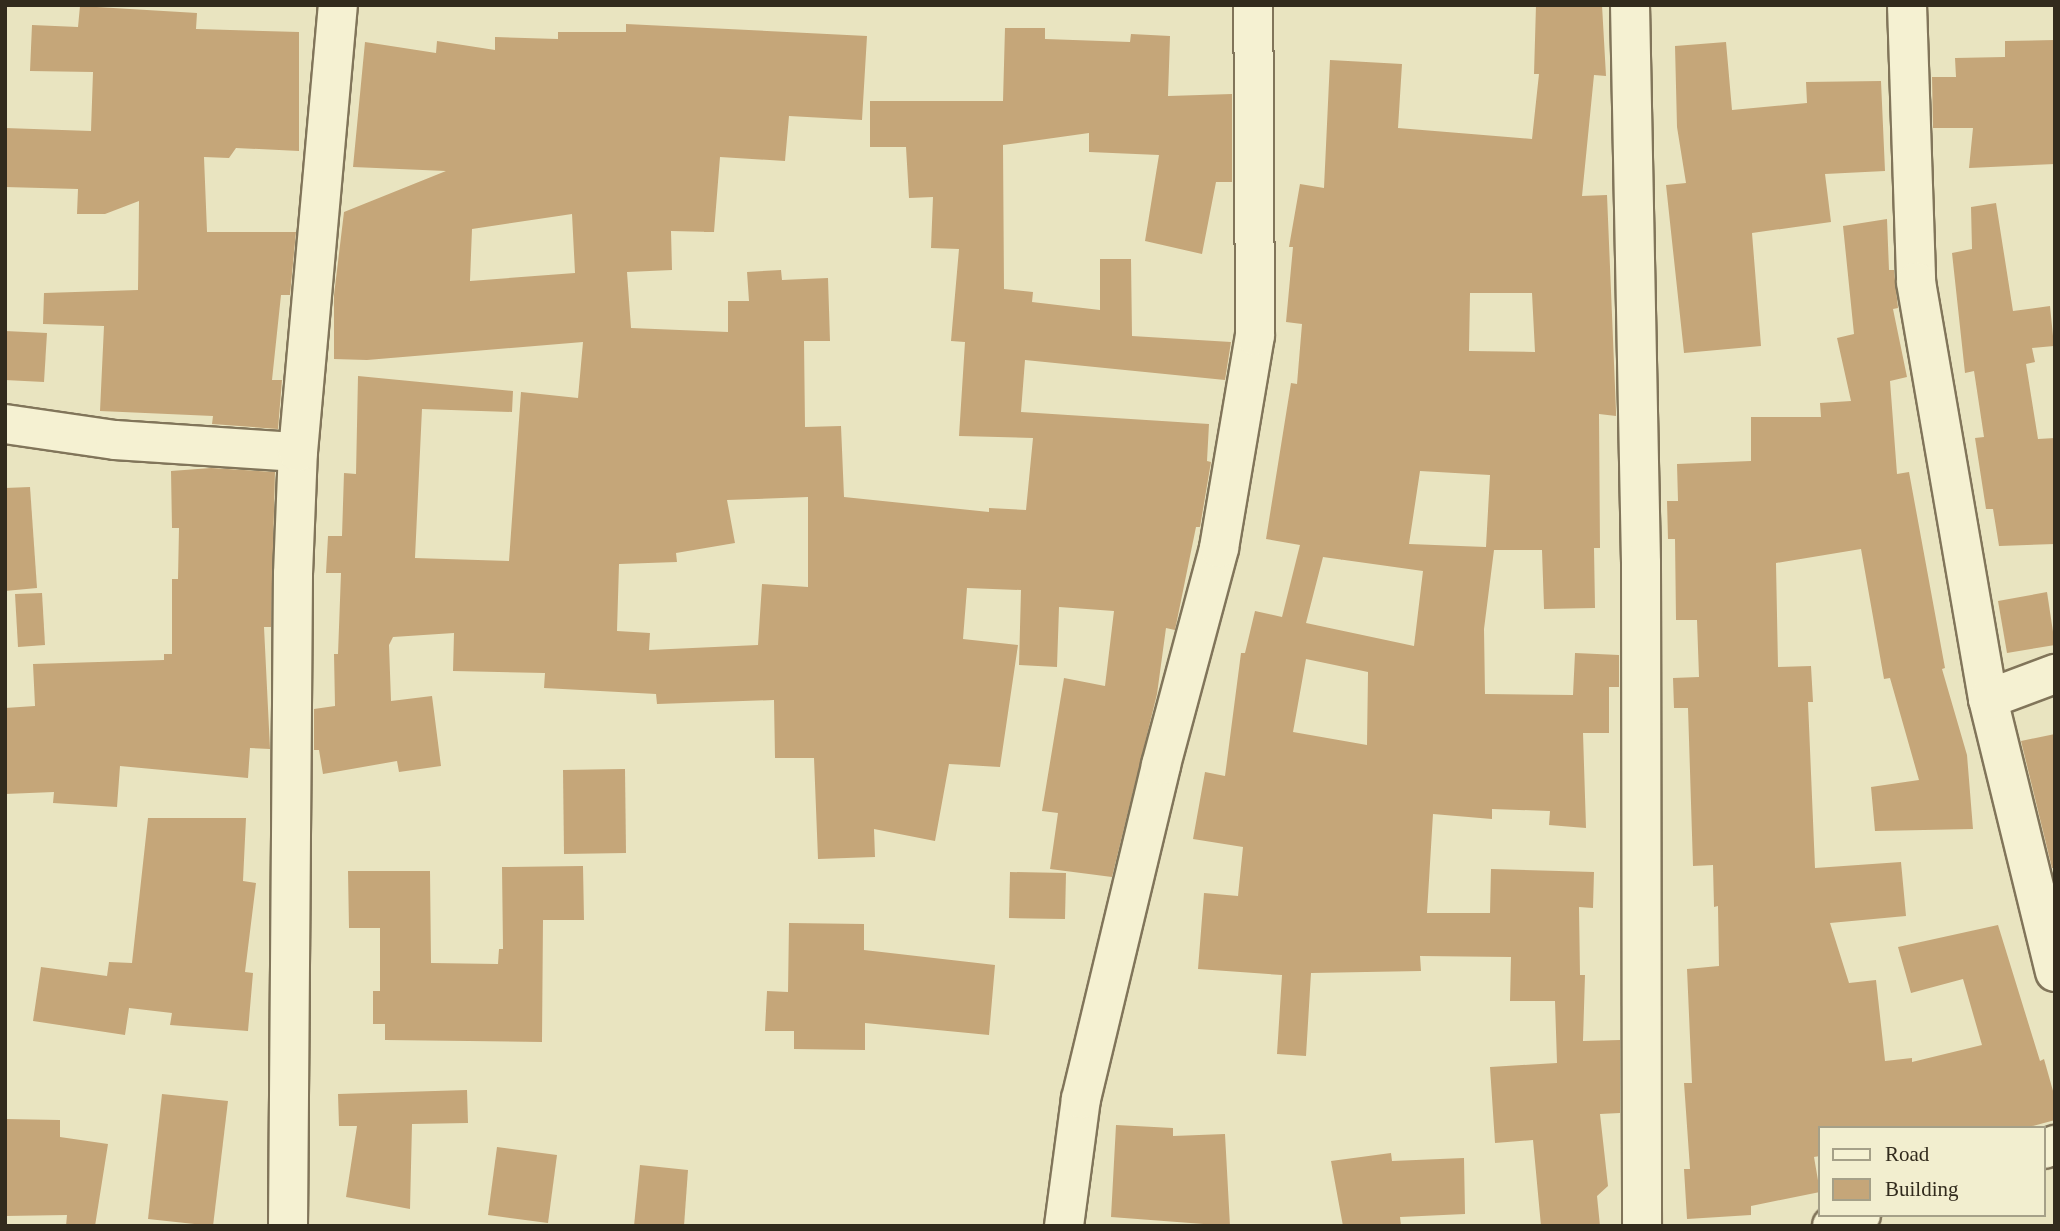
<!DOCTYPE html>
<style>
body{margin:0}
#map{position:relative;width:2060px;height:1231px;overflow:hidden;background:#e9e4c0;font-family:"Times New Roman",serif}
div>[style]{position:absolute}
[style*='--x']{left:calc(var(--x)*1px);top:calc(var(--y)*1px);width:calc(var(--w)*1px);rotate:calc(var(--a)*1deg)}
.building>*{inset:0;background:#c5a679}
.roads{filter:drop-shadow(2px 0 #81755a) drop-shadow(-2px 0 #81755a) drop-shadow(0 2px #81755a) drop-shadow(0 -2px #81755a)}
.minor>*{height:38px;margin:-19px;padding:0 19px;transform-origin:19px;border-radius:19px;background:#f5f1d2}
span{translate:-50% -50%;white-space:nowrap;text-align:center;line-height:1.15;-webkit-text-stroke:5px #f2eecf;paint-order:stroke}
.frame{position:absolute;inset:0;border:7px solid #322b1d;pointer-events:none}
.legend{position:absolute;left:1818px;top:1126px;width:228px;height:91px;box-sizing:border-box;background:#f2eecf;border:2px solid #a5a088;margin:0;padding:9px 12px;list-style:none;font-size:21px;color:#322b1d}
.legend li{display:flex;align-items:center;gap:14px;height:35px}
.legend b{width:35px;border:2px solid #a5a088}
</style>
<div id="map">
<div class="building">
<div style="clip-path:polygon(evenodd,1536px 5px,1602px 5px,1606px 76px,1594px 75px,1582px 196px,1607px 195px,1616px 411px,1616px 416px,1599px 414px,1600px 548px,1594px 548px,1595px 608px,1544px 609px,1542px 550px,1494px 550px,1484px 629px,1485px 694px,1573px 695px,1575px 653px,1619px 655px,1619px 687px,1609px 687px,1609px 733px,1583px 733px,1586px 828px,1549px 825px,1550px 811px,1492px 809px,1492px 819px,1433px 814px,1427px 913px,1490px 913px,1491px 869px,1594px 872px,1593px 908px,1579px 907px,1580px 975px,1585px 975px,1583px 1041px,1620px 1040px,1620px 1113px,1600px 1114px,1608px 1186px,1597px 1196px,1600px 1226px,1541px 1226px,1533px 1140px,1495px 1143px,1490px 1067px,1557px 1063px,1555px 1001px,1510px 1001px,1511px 957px,1420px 956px,1421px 971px,1311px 973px,1306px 1056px,1277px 1054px,1282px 975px,1198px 969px,1204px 893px,1238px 896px,1243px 847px,1193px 839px,1205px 772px,1225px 776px,1241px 653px,1245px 653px,1255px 611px,1282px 617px,1300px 545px,1266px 539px,1291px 383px,1297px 384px,1302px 324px,1286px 322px,1293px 247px,1289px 247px,1300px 184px,1324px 188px,1330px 60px,1402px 64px,1398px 128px,1532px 139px,1539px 74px,1534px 74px,1536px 5px,1470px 293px,1532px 293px,1535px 352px,1469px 351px,1470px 293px,1536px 5px,1420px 471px,1490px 475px,1486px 547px,1409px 544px,1420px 471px,1536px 5px,1323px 557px,1423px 571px,1414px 646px,1306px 623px,1323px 557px,1536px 5px,1306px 659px,1368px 672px,1367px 745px,1293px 732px,1306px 659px)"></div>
<div style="clip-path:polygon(80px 6px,197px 13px,196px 29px,299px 32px,299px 151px,236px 148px,229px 158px,204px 157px,207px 232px,296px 232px,290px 295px,281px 295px,272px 380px,282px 380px,278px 429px,212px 424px,213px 416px,100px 411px,104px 326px,43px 324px,44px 293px,138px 290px,139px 201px,105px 214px,77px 214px,78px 189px,5px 187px,5px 128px,91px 131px,93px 72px,30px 71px,32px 25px,78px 27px)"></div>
<div style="clip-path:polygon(evenodd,626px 24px,867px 36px,862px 120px,789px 116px,785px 161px,720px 157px,714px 232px,671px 231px,672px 270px,627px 272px,631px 328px,728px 332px,728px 301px,749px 301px,747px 272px,781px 270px,782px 280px,828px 278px,830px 341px,804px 341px,805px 427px,841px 426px,844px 497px,989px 512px,989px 508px,1026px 510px,1033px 438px,959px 436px,965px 342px,951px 341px,959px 249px,931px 248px,933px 197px,909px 198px,906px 147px,870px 147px,870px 101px,1003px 101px,1005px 28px,1045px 28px,1045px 39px,1130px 42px,1131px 34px,1170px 36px,1168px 96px,1232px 94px,1232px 182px,1216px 182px,1202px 254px,1145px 241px,1159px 155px,1089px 152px,1089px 133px,1003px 145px,1004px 289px,1033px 292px,1032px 302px,1100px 310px,1100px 259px,1131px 259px,1132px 336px,1231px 342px,1225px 380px,1025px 360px,1021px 412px,1209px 424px,1207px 461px,1211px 462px,1200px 527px,1196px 527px,1175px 630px,1166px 628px,1157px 694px,1112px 877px,1050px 869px,1058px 813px,1042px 811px,1064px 678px,1105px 686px,1114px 611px,1059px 607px,1057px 667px,1019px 665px,1021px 590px,967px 588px,963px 639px,1018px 645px,1000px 767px,949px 764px,935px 841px,874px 829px,875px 857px,818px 859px,814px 758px,775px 758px,774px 700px,657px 704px,656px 694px,544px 688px,545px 673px,453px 671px,454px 633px,393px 637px,389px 645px,391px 701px,432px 696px,441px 766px,399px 772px,397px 761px,323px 774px,319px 750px,314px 750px,314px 709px,335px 706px,334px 654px,338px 654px,341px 573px,326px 573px,328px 536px,342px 536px,344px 473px,356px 474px,358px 376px,513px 391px,512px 412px,422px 409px,415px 558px,509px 561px,521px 392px,578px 398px,583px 342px,367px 360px,334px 359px,334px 295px,344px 212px,446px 171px,353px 167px,365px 42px,436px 53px,437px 41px,495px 50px,495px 37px,558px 39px,558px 32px,626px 32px,626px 24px,572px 214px,575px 273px,470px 281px,472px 229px,572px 214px,626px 24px,808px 497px,808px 587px,762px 584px,758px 645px,649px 650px,650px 633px,617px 631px,619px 564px,677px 562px,676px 553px,735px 543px,727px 500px,808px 497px)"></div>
<div style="clip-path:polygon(2055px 40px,2055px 164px,1969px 168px,1973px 128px,1933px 128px,1932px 77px,1956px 77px,1955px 58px,2005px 57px,2005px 41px)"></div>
<div style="clip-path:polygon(1726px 42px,1732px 110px,1807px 103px,1806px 82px,1881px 81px,1885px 171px,1825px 174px,1831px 222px,1752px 233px,1761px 346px,1684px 353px,1666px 185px,1686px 183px,1677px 127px,1675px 46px)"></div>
<div style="clip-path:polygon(1996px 203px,2013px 311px,2050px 306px,2054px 346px,2032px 348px,2035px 362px,2026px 364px,2038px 439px,2055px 438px,2055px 544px,1999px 546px,1993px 509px,1986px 509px,1975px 438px,1984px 437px,1974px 371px,1965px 373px,1952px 253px,1972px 249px,1971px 207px)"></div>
<div style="clip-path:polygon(1887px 219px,1889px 270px,1894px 270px,1898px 308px,1893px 309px,1907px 377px,1890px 381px,1897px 474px,1909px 472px,1945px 668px,1942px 669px,1967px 755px,1973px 829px,1875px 831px,1871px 787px,1919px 780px,1890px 678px,1884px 679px,1861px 549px,1776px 563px,1778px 667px,1811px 666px,1813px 702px,1808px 702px,1815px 868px,1901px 862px,1906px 916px,1830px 923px,1849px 983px,1876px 980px,1885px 1061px,1912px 1058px,1912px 1062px,1982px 1045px,1963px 979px,1911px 993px,1898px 947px,1998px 925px,2040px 1061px,2044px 1059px,2055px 1098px,2055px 1120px,2025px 1128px,1820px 1128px,1820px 1156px,1814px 1157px,1820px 1192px,1751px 1206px,1751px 1215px,1687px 1219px,1684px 1169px,1690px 1169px,1684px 1083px,1692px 1083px,1687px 969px,1719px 966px,1718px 906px,1714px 907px,1713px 865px,1693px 866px,1688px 708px,1674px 708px,1673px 678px,1699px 677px,1697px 620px,1676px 620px,1675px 539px,1668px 539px,1667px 501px,1678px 501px,1677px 464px,1751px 461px,1751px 417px,1821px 417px,1820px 403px,1851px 401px,1837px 338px,1854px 334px,1843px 226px)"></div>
<div style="clip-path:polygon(5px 331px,47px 333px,44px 382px,5px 380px)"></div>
<div style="clip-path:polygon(211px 468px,275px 472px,271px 627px,264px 627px,270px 749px,250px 748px,248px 778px,120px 766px,117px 807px,53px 803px,54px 792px,5px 794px,5px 708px,35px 706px,33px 664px,164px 660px,164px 654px,172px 654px,172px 579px,178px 579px,179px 528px,172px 528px,171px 471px)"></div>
<div style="clip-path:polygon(30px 487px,37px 588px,5px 591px,5px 488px)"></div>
<div style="clip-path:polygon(2047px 592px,2055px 645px,2007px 653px,1998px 601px)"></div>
<div style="clip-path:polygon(42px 593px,45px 645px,18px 647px,15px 594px)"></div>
<div style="clip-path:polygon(2055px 734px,2055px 868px,2052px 868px,2021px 741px)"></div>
<div style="clip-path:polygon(625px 769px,626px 853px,564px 854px,563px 770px)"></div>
<div style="clip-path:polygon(148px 818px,246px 818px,243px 881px,256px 883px,245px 972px,253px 973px,248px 1031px,170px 1025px,172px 1013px,129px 1008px,125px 1035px,33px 1021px,41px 967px,107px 976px,109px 962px,132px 963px)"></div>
<div style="clip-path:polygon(583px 866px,584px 920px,543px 920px,542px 1042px,385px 1040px,385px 1024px,373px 1024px,373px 991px,380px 991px,380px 928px,349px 928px,348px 871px,430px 871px,431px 963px,498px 964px,499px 949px,503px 949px,502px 867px)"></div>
<div style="clip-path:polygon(1010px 872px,1066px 873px,1065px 919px,1009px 918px)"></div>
<div style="clip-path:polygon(789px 923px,864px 924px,864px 950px,995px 965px,989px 1035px,865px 1023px,865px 1050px,794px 1049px,794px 1031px,765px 1031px,767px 991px,788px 992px)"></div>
<div style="clip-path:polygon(467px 1090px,468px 1123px,412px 1124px,410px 1209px,346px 1197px,357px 1126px,339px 1126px,338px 1094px)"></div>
<div style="clip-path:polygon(162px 1094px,228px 1101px,213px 1226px,148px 1219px)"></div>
<div style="clip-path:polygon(5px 1119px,60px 1120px,60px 1137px,108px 1144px,95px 1226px,66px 1226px,67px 1215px,5px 1216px)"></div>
<div style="clip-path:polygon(1116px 1125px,1173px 1128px,1173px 1136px,1225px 1134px,1230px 1226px,1111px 1217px)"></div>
<div style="clip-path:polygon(497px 1147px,557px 1155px,548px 1223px,488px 1215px)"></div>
<div style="clip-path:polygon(1391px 1153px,1392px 1161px,1464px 1158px,1465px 1214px,1400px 1217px,1401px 1226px,1343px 1226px,1331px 1161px)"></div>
<div style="clip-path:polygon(640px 1165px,688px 1170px,684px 1226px,634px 1226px)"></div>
</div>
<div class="roads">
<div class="minor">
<div style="--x:1630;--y:5;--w:558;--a:88.87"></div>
<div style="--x:1641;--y:563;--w:663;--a:89.91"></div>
<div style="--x:1907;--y:5;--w:277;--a:88.1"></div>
<div style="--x:1916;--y:282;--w:423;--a:80.2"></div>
<div style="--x:1988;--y:699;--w:281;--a:76.2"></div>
<div style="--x:5;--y:424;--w:111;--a:8.3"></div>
<div style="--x:115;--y:440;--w:183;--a:3.8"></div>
<div style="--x:1988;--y:699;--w:72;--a:-20.5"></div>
<div style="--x:2044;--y:1149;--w:12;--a:-20"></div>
<div style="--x:288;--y:1226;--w:652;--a:-89.56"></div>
<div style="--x:293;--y:574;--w:122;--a:-87.7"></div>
<div style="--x:298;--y:452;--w:449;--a:-84.9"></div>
<div style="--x:1064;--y:1226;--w:128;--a:-82.4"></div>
<div style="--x:1081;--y:1099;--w:343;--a:-76.5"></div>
<div style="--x:1161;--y:765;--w:225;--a:-75"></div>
<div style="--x:1219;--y:548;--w:215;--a:-80.4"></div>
<div style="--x:1255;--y:336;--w:331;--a:-90.3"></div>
<div style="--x:1832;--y:1226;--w:31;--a:-21"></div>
</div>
</div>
<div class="frame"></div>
<ul class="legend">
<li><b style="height:9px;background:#f5f1d2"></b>Road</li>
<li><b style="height:19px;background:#c5a679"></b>Building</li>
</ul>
</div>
